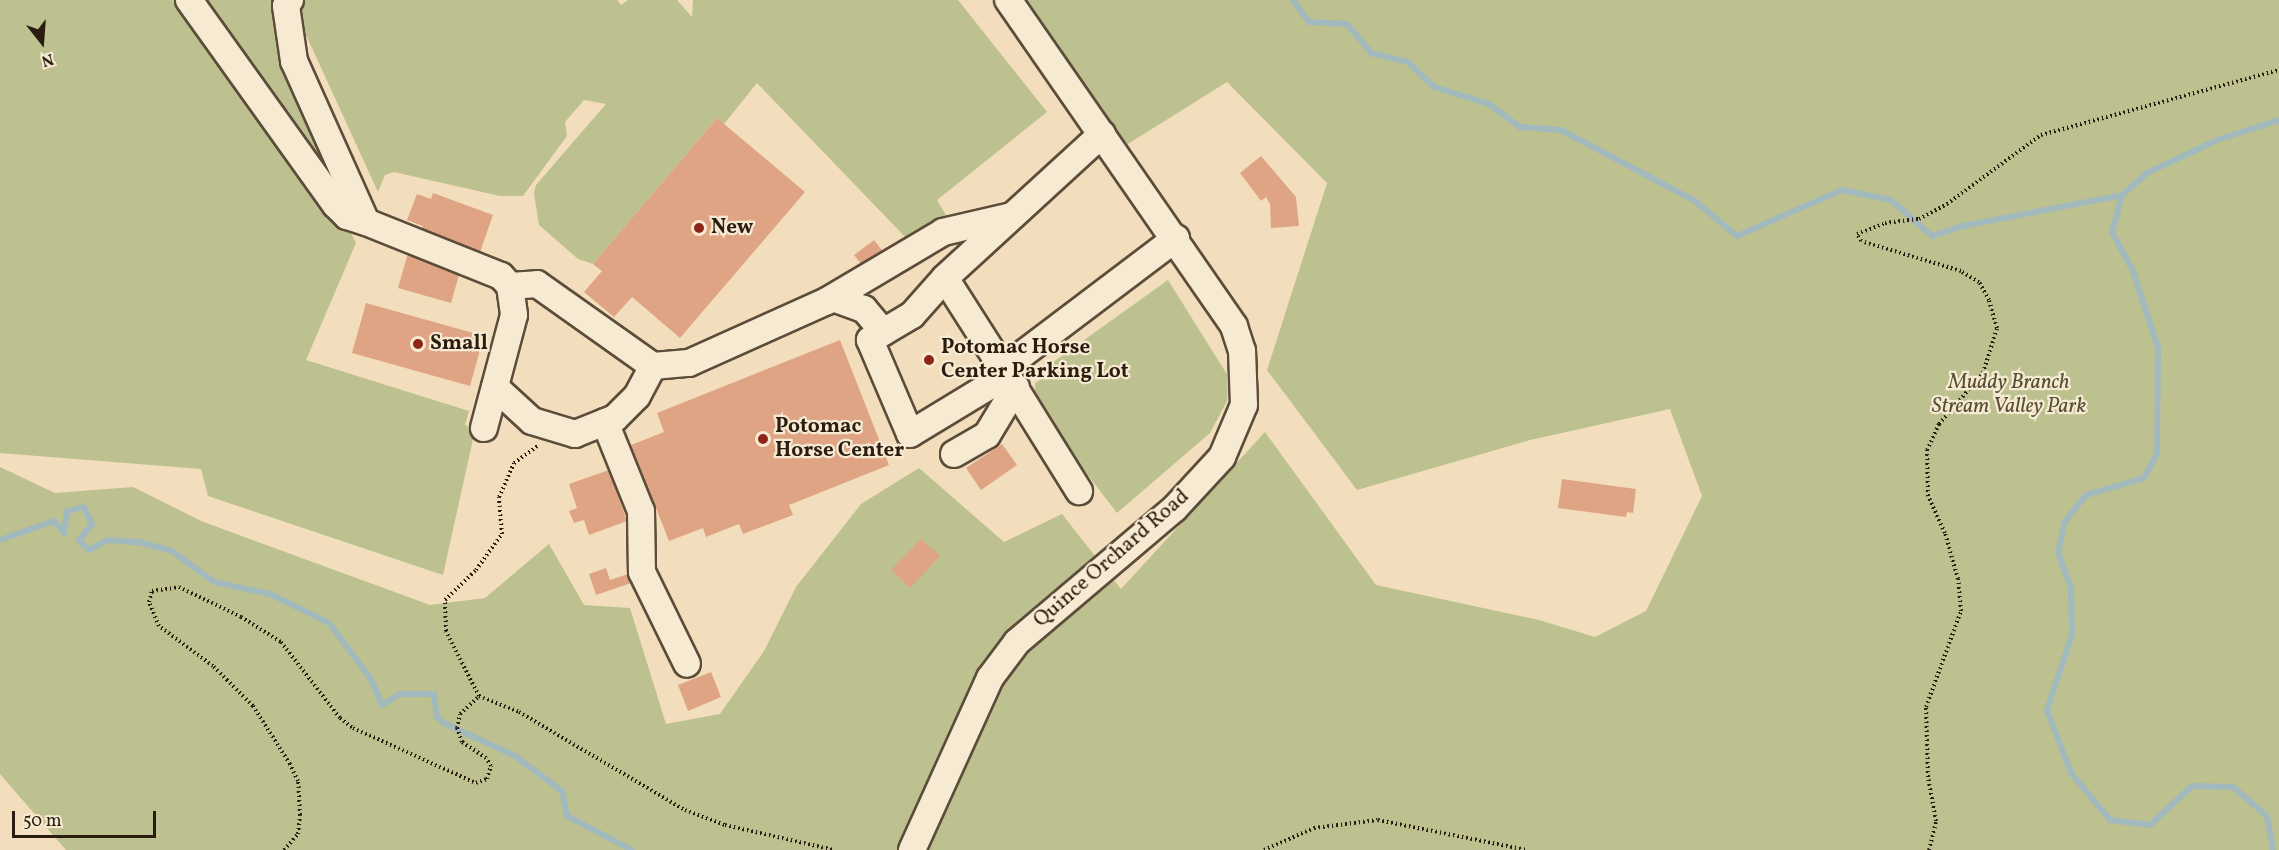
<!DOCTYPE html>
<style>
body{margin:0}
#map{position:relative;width:2279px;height:850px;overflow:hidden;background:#f2debc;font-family:Vollkorn,serif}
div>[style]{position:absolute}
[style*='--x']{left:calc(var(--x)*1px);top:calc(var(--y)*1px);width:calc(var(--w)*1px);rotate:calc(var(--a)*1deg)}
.green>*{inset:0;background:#bcc18f}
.stream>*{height:6px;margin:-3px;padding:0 3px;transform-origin:3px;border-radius:3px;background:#a2b9bd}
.building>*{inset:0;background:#dfa483}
.path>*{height:4px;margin-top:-2px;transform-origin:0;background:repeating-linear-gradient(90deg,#2a1c0e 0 1.5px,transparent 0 4.5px)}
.roads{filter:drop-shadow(2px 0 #5c4c3a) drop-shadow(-2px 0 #5c4c3a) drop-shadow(0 2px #5c4c3a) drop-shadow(0 -2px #5c4c3a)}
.minor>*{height:26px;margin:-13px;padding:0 13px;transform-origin:13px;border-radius:13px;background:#f7ead3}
.dots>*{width:16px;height:16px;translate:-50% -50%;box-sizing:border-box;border:3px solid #f7ead3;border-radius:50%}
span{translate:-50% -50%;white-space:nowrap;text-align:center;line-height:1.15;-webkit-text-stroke:4.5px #f7ead3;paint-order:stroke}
.poi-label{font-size:21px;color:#2a1c0e;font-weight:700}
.left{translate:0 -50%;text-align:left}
.park-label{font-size:21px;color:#564e35;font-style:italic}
.street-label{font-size:21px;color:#2a1c0e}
.north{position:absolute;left:12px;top:12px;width:60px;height:60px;-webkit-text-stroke:4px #f7ead3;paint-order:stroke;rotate:163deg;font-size:16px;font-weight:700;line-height:24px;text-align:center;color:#2a1c0e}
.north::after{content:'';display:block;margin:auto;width:21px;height:27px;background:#2a1c0e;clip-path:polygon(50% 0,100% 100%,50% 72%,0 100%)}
.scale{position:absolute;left:12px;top:811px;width:144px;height:27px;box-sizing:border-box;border:3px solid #2a1c0e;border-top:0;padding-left:8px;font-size:18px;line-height:21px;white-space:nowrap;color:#2a1c0e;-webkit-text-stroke:4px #f7ead3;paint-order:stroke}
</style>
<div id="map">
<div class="green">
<div style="clip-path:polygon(0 0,617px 0,621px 5px,628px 0,677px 0,692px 17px,693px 0,958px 0,1047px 112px,937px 200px,946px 215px,909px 241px,757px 83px,724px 124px,717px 118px,593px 264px,578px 259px,539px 225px,534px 193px,536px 185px,606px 104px,584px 100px,565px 122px,567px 136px,523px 196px,500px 196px,394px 172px,385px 175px,378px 192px,307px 37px,276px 46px,354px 213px,347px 225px,356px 243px,306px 360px,469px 411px,465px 425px,475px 430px,443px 575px,208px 496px,201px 469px,0 453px)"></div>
<div style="clip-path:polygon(1008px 0,2279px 0,2279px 850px,66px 850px,0 774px,0 467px,55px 493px,133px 487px,201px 521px,430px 605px,485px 598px,549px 544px,584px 605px,630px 608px,666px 724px,720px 714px,764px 651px,796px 587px,861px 504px,919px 468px,1004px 542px,1062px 514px,1121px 589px,1265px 432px,1376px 585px,1539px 620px,1595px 637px,1646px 611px,1702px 496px,1670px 409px,1530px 440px,1357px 490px,1267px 370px,1327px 183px,1227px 82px,1115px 152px)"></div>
<div style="clip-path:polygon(1168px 280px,1228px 376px,1227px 401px,1210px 433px,1117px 513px,1035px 406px,1035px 383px,1053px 372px,1052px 363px)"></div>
</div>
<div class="stream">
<div style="--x:1293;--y:0;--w:27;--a:54"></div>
<div style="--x:1309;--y:22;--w:38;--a:3"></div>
<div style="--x:1347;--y:24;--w:38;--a:50"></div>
<div style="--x:1371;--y:53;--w:38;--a:14"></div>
<div style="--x:1408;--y:62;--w:36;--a:44"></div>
<div style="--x:1434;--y:87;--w:58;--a:17.2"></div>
<div style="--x:1489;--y:104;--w:39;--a:37"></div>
<div style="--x:1520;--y:127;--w:41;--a:4.2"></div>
<div style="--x:1561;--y:130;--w:152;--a:27.9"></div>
<div style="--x:1695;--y:201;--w:55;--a:39.8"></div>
<div style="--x:1737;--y:236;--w:115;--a:-23.7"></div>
<div style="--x:1842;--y:190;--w:50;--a:11.5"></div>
<div style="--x:1891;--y:200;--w:55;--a:41.3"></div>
<div style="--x:1932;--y:236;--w:33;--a:-18"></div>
<div style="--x:1963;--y:226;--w:162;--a:-11"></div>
<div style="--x:0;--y:540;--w:57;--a:-19.4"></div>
<div style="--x:54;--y:521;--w:16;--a:50"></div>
<div style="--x:64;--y:533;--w:22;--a:-82"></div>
<div style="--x:67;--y:511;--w:17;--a:-13"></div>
<div style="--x:84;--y:507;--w:19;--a:65"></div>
<div style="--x:92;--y:524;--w:21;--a:129"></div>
<div style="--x:79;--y:540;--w:14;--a:45"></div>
<div style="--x:89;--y:550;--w:21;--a:-28"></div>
<div style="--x:108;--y:540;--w:31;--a:4"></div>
<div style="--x:139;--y:542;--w:34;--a:15"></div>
<div style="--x:172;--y:551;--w:52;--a:36.4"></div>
<div style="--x:214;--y:582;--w:57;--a:12.1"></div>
<div style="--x:270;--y:594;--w:66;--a:26.2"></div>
<div style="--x:329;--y:623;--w:70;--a:53.1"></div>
<div style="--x:371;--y:679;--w:28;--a:67"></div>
<div style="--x:382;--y:705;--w:21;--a:-31"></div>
<div style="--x:400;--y:694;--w:34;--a:0"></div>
<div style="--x:434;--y:694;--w:23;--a:83"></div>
<div style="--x:437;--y:717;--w:9;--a:41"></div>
<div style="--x:444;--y:723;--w:78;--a:24.9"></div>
<div style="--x:515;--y:756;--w:59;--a:36.7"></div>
<div style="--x:562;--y:791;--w:25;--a:79"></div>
<div style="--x:567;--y:816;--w:73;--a:27.6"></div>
<div style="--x:2273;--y:850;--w:35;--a:-100"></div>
<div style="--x:2267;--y:816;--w:45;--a:-139.5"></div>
<div style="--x:2233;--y:787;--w:41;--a:-178.6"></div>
<div style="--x:2192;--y:786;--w:57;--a:137.1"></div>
<div style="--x:2150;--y:825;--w:40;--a:-172.9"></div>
<div style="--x:2110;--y:820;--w:61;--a:-129.7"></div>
<div style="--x:2071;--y:773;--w:67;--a:-110.9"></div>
<div style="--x:2047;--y:710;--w:79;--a:-71.6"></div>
<div style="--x:2072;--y:635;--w:47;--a:-91.2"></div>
<div style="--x:2071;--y:588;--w:37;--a:-110"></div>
<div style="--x:2058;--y:553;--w:33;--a:-78"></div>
<div style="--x:2065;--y:521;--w:33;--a:-51"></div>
<div style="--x:2086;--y:495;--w:60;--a:-16.3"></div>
<div style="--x:2144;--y:478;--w:27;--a:-62"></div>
<div style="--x:2157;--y:454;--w:106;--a:-89.5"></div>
<div style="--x:2158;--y:348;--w:81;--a:-108"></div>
<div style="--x:2133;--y:271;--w:44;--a:-118.3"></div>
<div style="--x:2112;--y:232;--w:38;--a:-75"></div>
<div style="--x:2122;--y:195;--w:33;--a:-41"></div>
<div style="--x:2147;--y:173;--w:77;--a:-25.2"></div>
<div style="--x:2217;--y:140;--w:65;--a:-17.9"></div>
</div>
<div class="building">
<div style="clip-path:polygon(717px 118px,805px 192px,680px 338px,632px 297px,614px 317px,584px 292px,602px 271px,593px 264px)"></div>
<div style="clip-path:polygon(1261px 156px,1296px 197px,1299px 226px,1271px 228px,1270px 204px,1266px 197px,1261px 201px,1240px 173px)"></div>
<div style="clip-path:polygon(433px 193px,493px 215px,480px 252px,421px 231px,423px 226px,407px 220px,417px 194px,431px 199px)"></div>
<div style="clip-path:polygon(874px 240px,885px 254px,866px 270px,854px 255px)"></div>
<div style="clip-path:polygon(408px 253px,461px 268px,451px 303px,398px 288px)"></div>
<div style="clip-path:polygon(366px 303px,484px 336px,470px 386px,352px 353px)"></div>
<div style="clip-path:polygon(840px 340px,889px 465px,789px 505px,793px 515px,743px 534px,739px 524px,706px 537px,703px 528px,669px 541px,631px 445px,664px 432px,657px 413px)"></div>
<div style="clip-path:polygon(1002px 444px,1017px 465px,981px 490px,966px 468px)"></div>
<div style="clip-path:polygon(609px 470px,627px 521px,589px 535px,584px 520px,574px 523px,569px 511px,577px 508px,569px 484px)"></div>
<div style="clip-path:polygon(1562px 479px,1636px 489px,1633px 513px,1627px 512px,1626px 517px,1558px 508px)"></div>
<div style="clip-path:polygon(921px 539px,940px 556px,910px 588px,891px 570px)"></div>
<div style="clip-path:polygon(606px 568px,610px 580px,631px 573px,634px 582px,596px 595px,589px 574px)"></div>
<div style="clip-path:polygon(711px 672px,721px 697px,688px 711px,678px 685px)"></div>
</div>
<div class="path">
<div style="--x:479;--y:696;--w:43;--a:21.8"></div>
<div style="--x:519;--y:712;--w:193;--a:30.6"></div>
<div style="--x:685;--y:810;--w:43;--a:20.6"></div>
<div style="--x:725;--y:825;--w:112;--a:12.9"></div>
<div style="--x:479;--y:696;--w:73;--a:-116.9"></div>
<div style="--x:446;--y:631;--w:31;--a:-92"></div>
<div style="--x:445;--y:600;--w:43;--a:-44.1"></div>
<div style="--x:476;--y:570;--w:44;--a:-54.2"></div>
<div style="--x:502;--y:534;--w:37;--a:-95"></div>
<div style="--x:499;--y:497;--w:37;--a:-66"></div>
<div style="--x:514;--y:463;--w:31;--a:-36"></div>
<div style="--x:284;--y:850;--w:21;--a:-49"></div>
<div style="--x:298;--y:834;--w:19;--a:-84"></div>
<div style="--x:300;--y:815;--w:34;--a:-93"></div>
<div style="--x:298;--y:781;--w:19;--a:-115"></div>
<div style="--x:290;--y:764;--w:69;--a:-122.5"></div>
<div style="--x:253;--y:706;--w:57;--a:-135"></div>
<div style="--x:213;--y:666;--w:67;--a:-143.5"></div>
<div style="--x:159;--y:626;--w:26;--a:-113"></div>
<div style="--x:149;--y:602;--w:11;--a:-75"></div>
<div style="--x:152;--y:591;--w:27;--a:-8"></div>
<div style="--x:179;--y:587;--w:69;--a:25.8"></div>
<div style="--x:241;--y:617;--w:47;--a:32"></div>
<div style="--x:281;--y:642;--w:96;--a:52.2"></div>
<div style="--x:340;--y:718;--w:16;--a:38"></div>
<div style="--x:353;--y:728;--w:135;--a:24.1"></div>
<div style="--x:476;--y:783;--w:12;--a:-20"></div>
<div style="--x:487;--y:779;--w:14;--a:-73"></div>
<div style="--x:491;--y:766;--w:9;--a:-122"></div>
<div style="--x:486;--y:758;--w:29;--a:-146"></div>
<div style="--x:462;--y:742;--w:15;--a:-110"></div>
<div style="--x:457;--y:728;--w:14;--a:-78"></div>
<div style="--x:460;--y:714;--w:26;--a:-43"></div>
<div style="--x:1264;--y:850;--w:55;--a:-23.7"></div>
<div style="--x:1314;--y:828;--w:64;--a:-7.1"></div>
<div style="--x:1378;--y:820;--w:152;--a:11.4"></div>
<div style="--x:1929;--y:850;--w:30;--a:-76"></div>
<div style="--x:1936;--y:821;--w:45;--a:-100.3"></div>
<div style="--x:1928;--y:777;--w:70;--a:-91.6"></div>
<div style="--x:1926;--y:707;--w:102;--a:-70"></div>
<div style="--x:1961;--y:611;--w:32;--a:-95"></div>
<div style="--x:1958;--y:579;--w:48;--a:-105.8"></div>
<div style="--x:1945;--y:533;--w:41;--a:-114.7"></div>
<div style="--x:1928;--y:496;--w:46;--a:-91.2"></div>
<div style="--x:1927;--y:450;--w:29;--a:-65"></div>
<div style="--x:1939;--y:424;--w:67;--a:-49.2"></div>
<div style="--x:1983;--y:373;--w:47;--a:-72.7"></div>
<div style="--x:1997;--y:328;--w:29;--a:-106"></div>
<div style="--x:1989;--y:300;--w:21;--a:-119"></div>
<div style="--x:1979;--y:282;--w:21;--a:-149"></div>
<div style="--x:1961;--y:271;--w:104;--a:-163.3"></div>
<div style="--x:1861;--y:241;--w:8;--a:-120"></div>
<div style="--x:1857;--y:234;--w:30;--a:-21"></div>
<div style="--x:1885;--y:223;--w:34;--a:-7"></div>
<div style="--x:1919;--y:219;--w:32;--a:-28"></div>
<div style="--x:1947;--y:204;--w:117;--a:-36.3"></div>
<div style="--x:2041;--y:135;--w:247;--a:-15.3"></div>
</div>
<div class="roads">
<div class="minor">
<div style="--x:189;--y:0;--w:252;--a:54.4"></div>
<div style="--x:336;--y:205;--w:16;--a:45"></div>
<div style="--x:347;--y:216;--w:20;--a:18"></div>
<div style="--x:290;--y:0;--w:7;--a:124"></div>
<div style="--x:286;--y:6;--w:56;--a:81.7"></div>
<div style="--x:294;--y:61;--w:176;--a:65.9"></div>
<div style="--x:366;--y:222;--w:145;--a:21.8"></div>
<div style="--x:501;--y:276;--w:13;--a:48"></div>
<div style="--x:510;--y:286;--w:29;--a:82"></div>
<div style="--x:514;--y:315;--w:117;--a:104.9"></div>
<div style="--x:1102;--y:134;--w:213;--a:137.5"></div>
<div style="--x:945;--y:278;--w:108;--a:57.5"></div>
<div style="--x:1003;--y:369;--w:217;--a:-37.1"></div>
<div style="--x:945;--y:278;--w:50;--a:131.7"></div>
<div style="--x:912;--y:315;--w:49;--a:149.2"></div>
<div style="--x:870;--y:340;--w:102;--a:66.9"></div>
<div style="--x:910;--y:434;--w:114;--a:-31.3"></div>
<div style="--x:510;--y:286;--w:27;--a:-4"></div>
<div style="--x:537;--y:284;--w:142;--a:35.3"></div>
<div style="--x:653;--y:366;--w:36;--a:-5"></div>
<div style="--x:689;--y:363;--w:151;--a:-24.2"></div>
<div style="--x:827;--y:301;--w:135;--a:-30.7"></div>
<div style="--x:943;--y:232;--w:71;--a:-13.1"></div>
<div style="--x:833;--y:298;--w:33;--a:20"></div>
<div style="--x:864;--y:309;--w:30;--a:50"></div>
<div style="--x:1003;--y:369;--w:144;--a:58.1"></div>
<div style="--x:495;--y:387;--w:50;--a:42.6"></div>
<div style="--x:532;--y:421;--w:45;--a:16.8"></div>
<div style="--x:575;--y:434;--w:43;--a:-21.8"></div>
<div style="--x:615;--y:418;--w:31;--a:-45"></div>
<div style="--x:637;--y:396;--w:34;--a:-62"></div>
<div style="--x:605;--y:422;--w:96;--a:68"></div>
<div style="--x:641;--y:511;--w:61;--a:89.1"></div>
<div style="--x:642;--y:572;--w:102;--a:63.9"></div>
<div style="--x:954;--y:454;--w:38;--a:-30"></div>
<div style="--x:987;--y:435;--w:56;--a:-58.9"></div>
<div style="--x:912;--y:850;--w:189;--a:-65.6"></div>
<div style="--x:990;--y:678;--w:45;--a:-53.1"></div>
<div style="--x:1017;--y:642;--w:206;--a:-40.3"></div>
<div style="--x:1174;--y:509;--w:71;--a:-47.3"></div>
<div style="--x:1222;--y:457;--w:56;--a:-67.1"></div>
<div style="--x:1244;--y:405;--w:54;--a:-92.1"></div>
<div style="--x:1242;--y:351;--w:26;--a:-108"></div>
<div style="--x:1234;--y:326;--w:397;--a:-124.7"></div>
</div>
</div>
<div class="dots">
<div style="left:699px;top:228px;background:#8f2418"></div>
<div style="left:418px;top:344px;background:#8f2418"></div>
<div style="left:929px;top:360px;background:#8f2418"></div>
<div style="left:763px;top:439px;background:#8f2418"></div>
</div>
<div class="poi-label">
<span class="left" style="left:711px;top:228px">New</span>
<span class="left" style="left:430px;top:344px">Small</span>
<span class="left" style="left:941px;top:360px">Potomac Horse<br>Center Parking Lot</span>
<span class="left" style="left:775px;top:439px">Potomac<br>Horse Center</span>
</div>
<div class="park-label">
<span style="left:2009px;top:395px">Muddy Branch<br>Stream Valley Park</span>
</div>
<div class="street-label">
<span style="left:1112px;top:559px;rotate:-41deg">Quince Orchard Road</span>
</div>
<div class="north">N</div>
<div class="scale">50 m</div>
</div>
